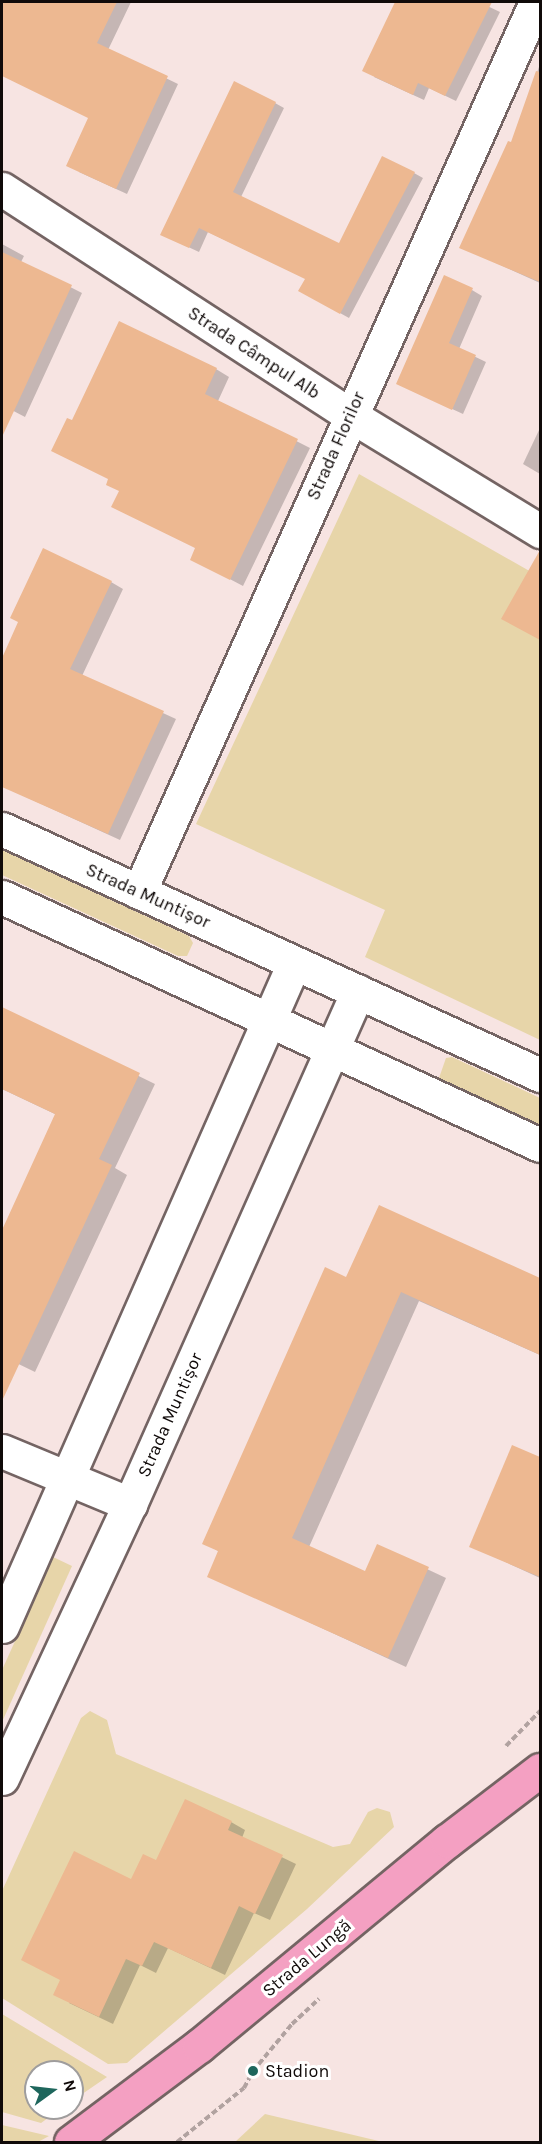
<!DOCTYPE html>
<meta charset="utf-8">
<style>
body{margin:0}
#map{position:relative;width:542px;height:2144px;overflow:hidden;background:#f7e4e2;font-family:Karla,sans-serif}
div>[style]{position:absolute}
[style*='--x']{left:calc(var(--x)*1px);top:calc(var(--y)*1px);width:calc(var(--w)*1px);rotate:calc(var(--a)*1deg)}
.green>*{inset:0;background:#e7d5a9}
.shadow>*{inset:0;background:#0003}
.building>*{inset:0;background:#edb891}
.path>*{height:4px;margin-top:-2px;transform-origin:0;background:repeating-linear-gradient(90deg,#b1a2a0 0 6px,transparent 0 9px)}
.roads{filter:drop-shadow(2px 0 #746463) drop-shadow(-2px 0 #746463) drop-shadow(0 2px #746463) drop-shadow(0 -2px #746463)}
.minor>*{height:33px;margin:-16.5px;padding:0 16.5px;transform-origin:16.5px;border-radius:16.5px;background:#fff}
.highway>*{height:33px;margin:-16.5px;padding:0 16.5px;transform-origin:16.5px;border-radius:16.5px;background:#f4a0c2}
.dots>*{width:16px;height:16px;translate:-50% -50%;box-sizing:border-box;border:3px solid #fff;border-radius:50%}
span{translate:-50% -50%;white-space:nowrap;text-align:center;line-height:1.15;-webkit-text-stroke:6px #fff;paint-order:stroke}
.street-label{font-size:18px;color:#100a09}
.poi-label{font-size:18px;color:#100a09}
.left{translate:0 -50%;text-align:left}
.frame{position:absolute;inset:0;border:3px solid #100a09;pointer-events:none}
.north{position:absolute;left:24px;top:2060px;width:60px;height:60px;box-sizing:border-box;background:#fff;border:2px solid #9f9d9d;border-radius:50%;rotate:75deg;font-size:16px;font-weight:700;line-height:24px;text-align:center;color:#100a09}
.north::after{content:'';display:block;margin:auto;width:21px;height:27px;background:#1e665c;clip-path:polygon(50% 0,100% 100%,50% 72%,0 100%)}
</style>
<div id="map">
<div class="green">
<div style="clip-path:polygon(359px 474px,540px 577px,540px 1040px,365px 957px,385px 910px,196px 824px)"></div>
<div style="clip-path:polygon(2px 850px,189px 936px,193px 943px,187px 956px,178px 956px,2px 875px)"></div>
<div style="clip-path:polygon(452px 1057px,540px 1098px,540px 1125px,439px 1078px,446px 1058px)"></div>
<div style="clip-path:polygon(53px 1557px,72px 1566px,2px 1722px,2px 1670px)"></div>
<div style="clip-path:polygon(90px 1711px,107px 1720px,116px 1754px,333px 1847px,350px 1844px,368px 1812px,377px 1808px,390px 1812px,394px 1827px,307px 1909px,127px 2063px,108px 2064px,2px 1998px,2px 1891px,81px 1718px)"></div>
<div style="clip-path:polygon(2px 2014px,107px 2077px,72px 2101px,72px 2072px,36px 2072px,36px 2108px,62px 2108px,41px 2123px,2px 2112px)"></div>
<div style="clip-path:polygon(265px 2114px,383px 2142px,235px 2142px)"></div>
<div style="clip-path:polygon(2px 2125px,49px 2136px,38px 2142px,2px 2142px)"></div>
</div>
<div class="shadow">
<div style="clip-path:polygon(2px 2px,131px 2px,108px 50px,178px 84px,127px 194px,79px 172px,90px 118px,2px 75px)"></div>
<div style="clip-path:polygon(404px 2px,479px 2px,500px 12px,456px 101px,429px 88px,424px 100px,374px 77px)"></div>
<div style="clip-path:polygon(540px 64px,540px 283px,461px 247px,512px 144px)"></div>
<div style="clip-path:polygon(275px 103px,284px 108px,241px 197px,340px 245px,414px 173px,423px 178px,349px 318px,300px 291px,307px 279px,208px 232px,199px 252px,171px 239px)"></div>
<div style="clip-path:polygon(2px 244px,24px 256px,21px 262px,82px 293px,25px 417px,2px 405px)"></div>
<div style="clip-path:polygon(472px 290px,482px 296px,459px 349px,486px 362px,463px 414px,398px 384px)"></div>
<div style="clip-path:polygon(216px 369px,229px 377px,218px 401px,310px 448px,243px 586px,205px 566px,197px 549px,121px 491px,72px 422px)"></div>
<div style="clip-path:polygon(540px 428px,540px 474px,523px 464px)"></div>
<div style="clip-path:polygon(526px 577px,540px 586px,540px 639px,503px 619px)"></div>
<div style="clip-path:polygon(111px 582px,123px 589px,82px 676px,176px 719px,120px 840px,2px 786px,2px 661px,20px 623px)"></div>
<div style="clip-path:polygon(2px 1009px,155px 1084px,115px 1168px,127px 1175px,35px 1372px,2px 1356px,2px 1234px,57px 1115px,2px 1089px)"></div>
<div style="clip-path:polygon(380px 1207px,540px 1279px,540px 1355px,419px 1301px,309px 1547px,366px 1573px,378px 1546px,446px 1578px,406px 1667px,209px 1576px,220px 1552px,204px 1543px,347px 1279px)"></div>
<div style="clip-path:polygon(513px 1447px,540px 1459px,540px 1578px,471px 1546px)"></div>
<div style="clip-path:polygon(231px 1822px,245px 1830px,242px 1838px,296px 1864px,270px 1920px,254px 1913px,225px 1975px,168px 1948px,156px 1973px,140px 1965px,113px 2024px,69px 2003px,132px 1881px,157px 1862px)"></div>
</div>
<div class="building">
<div style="clip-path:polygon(2px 2px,117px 2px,97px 43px,168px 76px,116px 189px,66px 166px,88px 118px,2px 76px)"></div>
<div style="clip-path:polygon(395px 2px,492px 2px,445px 96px,418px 83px,413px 95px,362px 71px)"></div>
<div style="clip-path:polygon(536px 71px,540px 72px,540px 282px,459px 248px,508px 141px,511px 142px)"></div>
<div style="clip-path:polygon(234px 81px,276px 102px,233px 192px,339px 243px,382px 156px,415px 172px,340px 314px,298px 291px,305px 279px,199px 228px,189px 248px,160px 235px)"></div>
<div style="clip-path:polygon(2px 252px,72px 285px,2px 437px)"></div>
<div style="clip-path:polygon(444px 275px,473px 288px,449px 343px,476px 355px,452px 410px,396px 384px)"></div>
<div style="clip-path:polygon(119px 321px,217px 368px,205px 394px,298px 439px,230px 580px,190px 560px,195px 548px,111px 507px,119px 491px,106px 485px,108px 479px,51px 451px,67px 418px,72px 420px)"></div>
<div style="clip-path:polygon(43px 548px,112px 581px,70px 669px,164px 711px,108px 834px,2px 787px,2px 658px,18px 622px,10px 618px)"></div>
<div style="clip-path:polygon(540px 550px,540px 640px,501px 619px)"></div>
<div style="clip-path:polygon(2px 1007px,140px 1073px,99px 1159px,112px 1165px,2px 1401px,2px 1230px,55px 1114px,2px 1089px)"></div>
<div style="clip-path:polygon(379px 1205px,540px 1278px,540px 1355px,401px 1292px,292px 1538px,365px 1571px,377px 1544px,429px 1567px,388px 1658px,207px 1577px,218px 1551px,202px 1544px,325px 1267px,346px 1277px)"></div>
<div style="clip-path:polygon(512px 1445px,540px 1457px,540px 1577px,469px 1547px)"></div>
<div style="clip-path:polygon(185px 1799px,232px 1821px,228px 1830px,283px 1855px,255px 1914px,239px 1906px,211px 1968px,154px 1942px,142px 1966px,126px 1959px,99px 2017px,53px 1995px,60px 1980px,21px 1960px,74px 1851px,131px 1879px,143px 1854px,156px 1860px)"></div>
</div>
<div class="path">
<div style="--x:506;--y:1746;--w:49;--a:-45.8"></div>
<div style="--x:177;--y:2142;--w:86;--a:-38.9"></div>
<div style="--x:244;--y:2088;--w:19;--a:-62"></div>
<div style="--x:253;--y:2071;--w:61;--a:-50.3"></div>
<div style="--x:292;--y:2024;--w:37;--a:-43"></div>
</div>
<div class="roads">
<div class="minor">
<div style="--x:2;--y:189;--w:415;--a:33"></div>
<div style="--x:350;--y:415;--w:223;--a:31.4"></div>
<div style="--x:2;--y:829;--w:592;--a:24.57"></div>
<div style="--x:139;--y:892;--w:975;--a:-65.96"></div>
<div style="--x:2;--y:897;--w:592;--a:24.75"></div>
<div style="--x:2;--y:1451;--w:139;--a:22.5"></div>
<div style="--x:2;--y:1626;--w:724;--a:-66.23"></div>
<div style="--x:2;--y:1778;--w:302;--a:-65"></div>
<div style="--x:130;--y:1504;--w:561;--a:-66.04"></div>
</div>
<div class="highway">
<div style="--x:71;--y:2142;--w:160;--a:-36.9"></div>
<div style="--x:199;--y:2046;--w:322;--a:-39.6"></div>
<div style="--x:447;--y:1841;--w:117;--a:-37.4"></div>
</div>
</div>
<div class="dots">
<div style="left:253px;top:2071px;background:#1e665c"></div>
</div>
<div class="street-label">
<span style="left:254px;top:353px;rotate:33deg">Strada Câmpul Alb</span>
<span style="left:336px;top:446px;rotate:-66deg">Strada Florilor</span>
<span style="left:148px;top:896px;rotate:24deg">Strada Muntișor</span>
<span style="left:170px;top:1415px;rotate:-66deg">Strada Muntișor</span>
<span style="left:307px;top:1958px;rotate:-40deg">Strada Lungă</span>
</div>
<div class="poi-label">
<span class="left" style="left:265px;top:2071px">Stadion</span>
</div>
<div class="frame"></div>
<div class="north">N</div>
</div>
